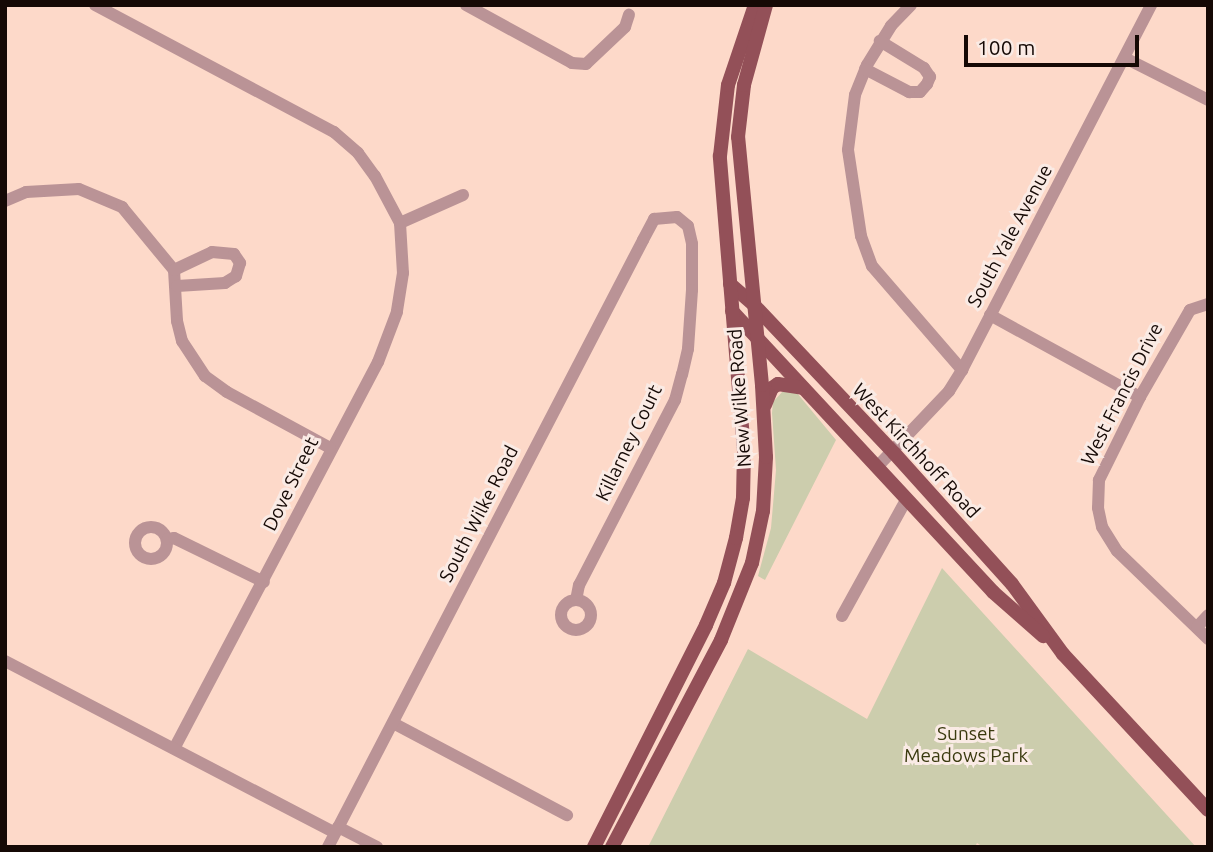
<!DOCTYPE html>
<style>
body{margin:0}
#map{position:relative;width:1213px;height:852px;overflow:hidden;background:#fdd9c9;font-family:Ubuntu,sans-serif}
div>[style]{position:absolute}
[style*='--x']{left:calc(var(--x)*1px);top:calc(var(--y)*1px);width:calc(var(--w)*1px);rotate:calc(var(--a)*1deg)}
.green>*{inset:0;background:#cccdad}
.minor>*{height:12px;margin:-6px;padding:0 6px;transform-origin:6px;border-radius:6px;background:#ba9396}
.minor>.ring{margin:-6px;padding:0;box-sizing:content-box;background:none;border:12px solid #ba9396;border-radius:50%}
.major>*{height:14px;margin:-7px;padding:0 7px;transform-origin:7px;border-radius:7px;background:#935058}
span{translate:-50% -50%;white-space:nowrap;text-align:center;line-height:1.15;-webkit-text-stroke:6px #faebe5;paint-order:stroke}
.street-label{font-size:19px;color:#150905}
.park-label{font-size:19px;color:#3a3a0f}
.frame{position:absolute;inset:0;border:7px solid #150905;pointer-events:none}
.scale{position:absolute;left:964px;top:35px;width:175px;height:32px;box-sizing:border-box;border:4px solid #150905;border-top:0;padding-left:9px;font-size:21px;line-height:24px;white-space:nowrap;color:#150905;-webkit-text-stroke:5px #faebe5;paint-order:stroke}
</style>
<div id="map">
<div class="green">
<div style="clip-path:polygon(783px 391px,797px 393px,836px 440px,765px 580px,758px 576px,771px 528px,776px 470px,772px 413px,773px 402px)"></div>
<div style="clip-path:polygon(942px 568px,1196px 847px,983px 847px,977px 843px,975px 847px,648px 847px,748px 649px,867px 719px)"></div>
</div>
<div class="minor">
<div style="--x:95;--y:5;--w:271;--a:28"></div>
<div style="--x:334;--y:132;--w:32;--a:41"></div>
<div style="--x:358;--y:153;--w:29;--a:54"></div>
<div style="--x:375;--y:176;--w:53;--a:62"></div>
<div style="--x:400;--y:223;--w:50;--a:86.6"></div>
<div style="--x:403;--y:273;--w:39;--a:99"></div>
<div style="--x:397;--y:312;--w:53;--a:110.8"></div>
<div style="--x:378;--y:362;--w:437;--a:117.8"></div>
<div style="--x:466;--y:5;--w:121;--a:28.7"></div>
<div style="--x:572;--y:63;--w:14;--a:4"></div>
<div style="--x:586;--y:64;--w:54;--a:-43.5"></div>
<div style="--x:625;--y:27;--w:13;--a:-72"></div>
<div style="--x:911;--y:5;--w:29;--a:134"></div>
<div style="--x:891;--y:26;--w:46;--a:121.6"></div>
<div style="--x:867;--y:65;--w:32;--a:112"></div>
<div style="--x:855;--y:95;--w:55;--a:97.3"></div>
<div style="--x:848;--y:150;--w:87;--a:81.4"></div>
<div style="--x:861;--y:236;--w:32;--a:70"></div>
<div style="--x:872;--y:266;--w:138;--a:49.1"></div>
<div style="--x:1125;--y:58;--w:93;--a:26.8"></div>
<div style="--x:865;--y:69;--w:50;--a:27.6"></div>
<div style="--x:909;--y:92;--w:11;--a:0"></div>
<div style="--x:920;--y:92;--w:11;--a:-49"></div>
<div style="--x:927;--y:84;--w:8;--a:-67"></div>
<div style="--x:930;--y:77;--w:11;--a:-124"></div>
<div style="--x:924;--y:68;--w:52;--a:-148.5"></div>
<div style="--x:5;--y:201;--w:23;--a:-23"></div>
<div style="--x:26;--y:192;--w:53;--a:-3.2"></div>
<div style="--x:79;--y:189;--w:47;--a:22.7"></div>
<div style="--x:122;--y:207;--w:82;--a:50.5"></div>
<div style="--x:174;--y:270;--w:51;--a:86.6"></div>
<div style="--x:177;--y:321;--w:21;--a:76"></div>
<div style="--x:182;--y:341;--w:42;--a:56.7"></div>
<div style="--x:205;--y:376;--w:27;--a:36"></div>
<div style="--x:227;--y:392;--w:117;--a:28.5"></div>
<div style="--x:400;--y:223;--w:69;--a:-24"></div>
<div style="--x:174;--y:270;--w:42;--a:-25.3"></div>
<div style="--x:212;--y:252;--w:22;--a:5"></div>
<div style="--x:234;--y:254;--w:11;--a:56"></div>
<div style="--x:240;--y:263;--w:14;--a:107"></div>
<div style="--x:236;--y:276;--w:13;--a:148"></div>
<div style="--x:225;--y:283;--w:48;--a:176.4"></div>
<div style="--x:1208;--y:304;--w:19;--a:162"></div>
<div style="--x:1190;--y:310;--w:100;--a:119.9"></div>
<div style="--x:1140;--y:397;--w:93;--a:116.3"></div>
<div style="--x:1099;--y:480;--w:28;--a:92"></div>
<div style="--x:1098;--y:508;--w:19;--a:78"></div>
<div style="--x:1102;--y:527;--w:28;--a:58"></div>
<div style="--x:1117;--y:551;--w:127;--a:44"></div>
<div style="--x:990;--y:315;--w:171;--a:28.7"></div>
<div style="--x:877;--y:467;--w:105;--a:-46.5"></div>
<div style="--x:949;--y:391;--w:25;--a:-58"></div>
<div style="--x:962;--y:370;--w:411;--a:-62.6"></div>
<div class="ring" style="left:135px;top:527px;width:20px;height:20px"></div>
<div style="--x:168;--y:539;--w:6;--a:-9"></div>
<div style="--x:174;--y:538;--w:100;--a:26.1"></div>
<div class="ring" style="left:561px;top:600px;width:18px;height:18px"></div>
<div style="--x:842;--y:616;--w:132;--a:-61.1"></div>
<div style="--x:1197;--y:627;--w:16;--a:-47"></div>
<div style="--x:5;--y:661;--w:372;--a:27.5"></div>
<div style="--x:393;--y:723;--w:197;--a:27.9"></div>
<div style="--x:338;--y:827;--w:44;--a:27.1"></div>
<div style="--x:328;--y:847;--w:684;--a:-62.57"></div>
<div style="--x:643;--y:240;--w:24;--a:-62"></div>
<div style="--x:654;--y:219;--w:23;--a:-5"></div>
<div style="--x:677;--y:217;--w:14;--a:39"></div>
<div style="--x:688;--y:226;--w:18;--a:77"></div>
<div style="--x:692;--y:244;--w:46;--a:90"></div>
<div style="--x:692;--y:290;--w:59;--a:93.9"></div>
<div style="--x:688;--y:349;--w:26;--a:103"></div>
<div style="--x:682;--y:374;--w:27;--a:105"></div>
<div style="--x:675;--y:400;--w:208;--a:117.4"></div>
<div style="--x:579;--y:585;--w:15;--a:101"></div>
</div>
<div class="major">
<div style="--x:730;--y:284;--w:32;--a:41"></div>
<div style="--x:754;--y:305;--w:204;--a:46.6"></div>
<div style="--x:894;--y:453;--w:176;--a:48"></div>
<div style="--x:1012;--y:584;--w:87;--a:53.9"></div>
<div style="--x:1063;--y:654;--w:213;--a:47.1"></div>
<div style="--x:732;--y:311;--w:384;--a:47.1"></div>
<div style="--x:993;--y:592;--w:67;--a:41.3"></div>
<div style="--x:765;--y:405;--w:18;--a:-68"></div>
<div style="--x:772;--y:388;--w:7;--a:-34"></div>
<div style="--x:778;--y:384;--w:25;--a:9"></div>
<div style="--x:594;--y:847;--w:249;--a:-63.2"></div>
<div style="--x:706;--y:625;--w:46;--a:-66.8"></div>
<div style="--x:724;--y:583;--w:47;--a:-75.1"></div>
<div style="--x:736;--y:538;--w:41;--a:-80.1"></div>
<div style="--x:743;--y:498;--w:47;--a:-88.8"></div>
<div style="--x:744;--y:451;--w:296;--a:-94.7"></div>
<div style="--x:720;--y:156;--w:71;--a:-83.6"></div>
<div style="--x:728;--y:85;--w:84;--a:-71.4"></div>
<div style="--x:612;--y:847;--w:234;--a:-62.2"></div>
<div style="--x:721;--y:640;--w:83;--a:-68.1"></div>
<div style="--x:752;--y:563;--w:53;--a:-78.1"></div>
<div style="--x:763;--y:511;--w:54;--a:-86.8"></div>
<div style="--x:766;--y:457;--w:72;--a:-93.2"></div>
<div style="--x:762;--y:385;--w:249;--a:-95.5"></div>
<div style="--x:738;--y:137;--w:52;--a:-83.4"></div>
<div style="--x:744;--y:85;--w:83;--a:-74.6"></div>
</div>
<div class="street-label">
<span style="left:1010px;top:236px;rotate:-62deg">South Yale Avenue</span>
<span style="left:1122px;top:394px;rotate:-63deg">West Francis Drive</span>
<span style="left:740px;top:398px;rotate:-94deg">New Wilke Road</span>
<span style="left:629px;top:443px;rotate:-64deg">Killarney Court</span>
<span style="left:916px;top:451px;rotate:47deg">West Kirchhoff Road</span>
<span style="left:291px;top:484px;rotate:-64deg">Dove Street</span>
<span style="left:479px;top:514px;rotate:-63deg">South Wilke Road</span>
</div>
<div class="park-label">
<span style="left:966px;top:745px">Sunset<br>Meadows Park</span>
</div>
<div class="frame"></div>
<div class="scale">100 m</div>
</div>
